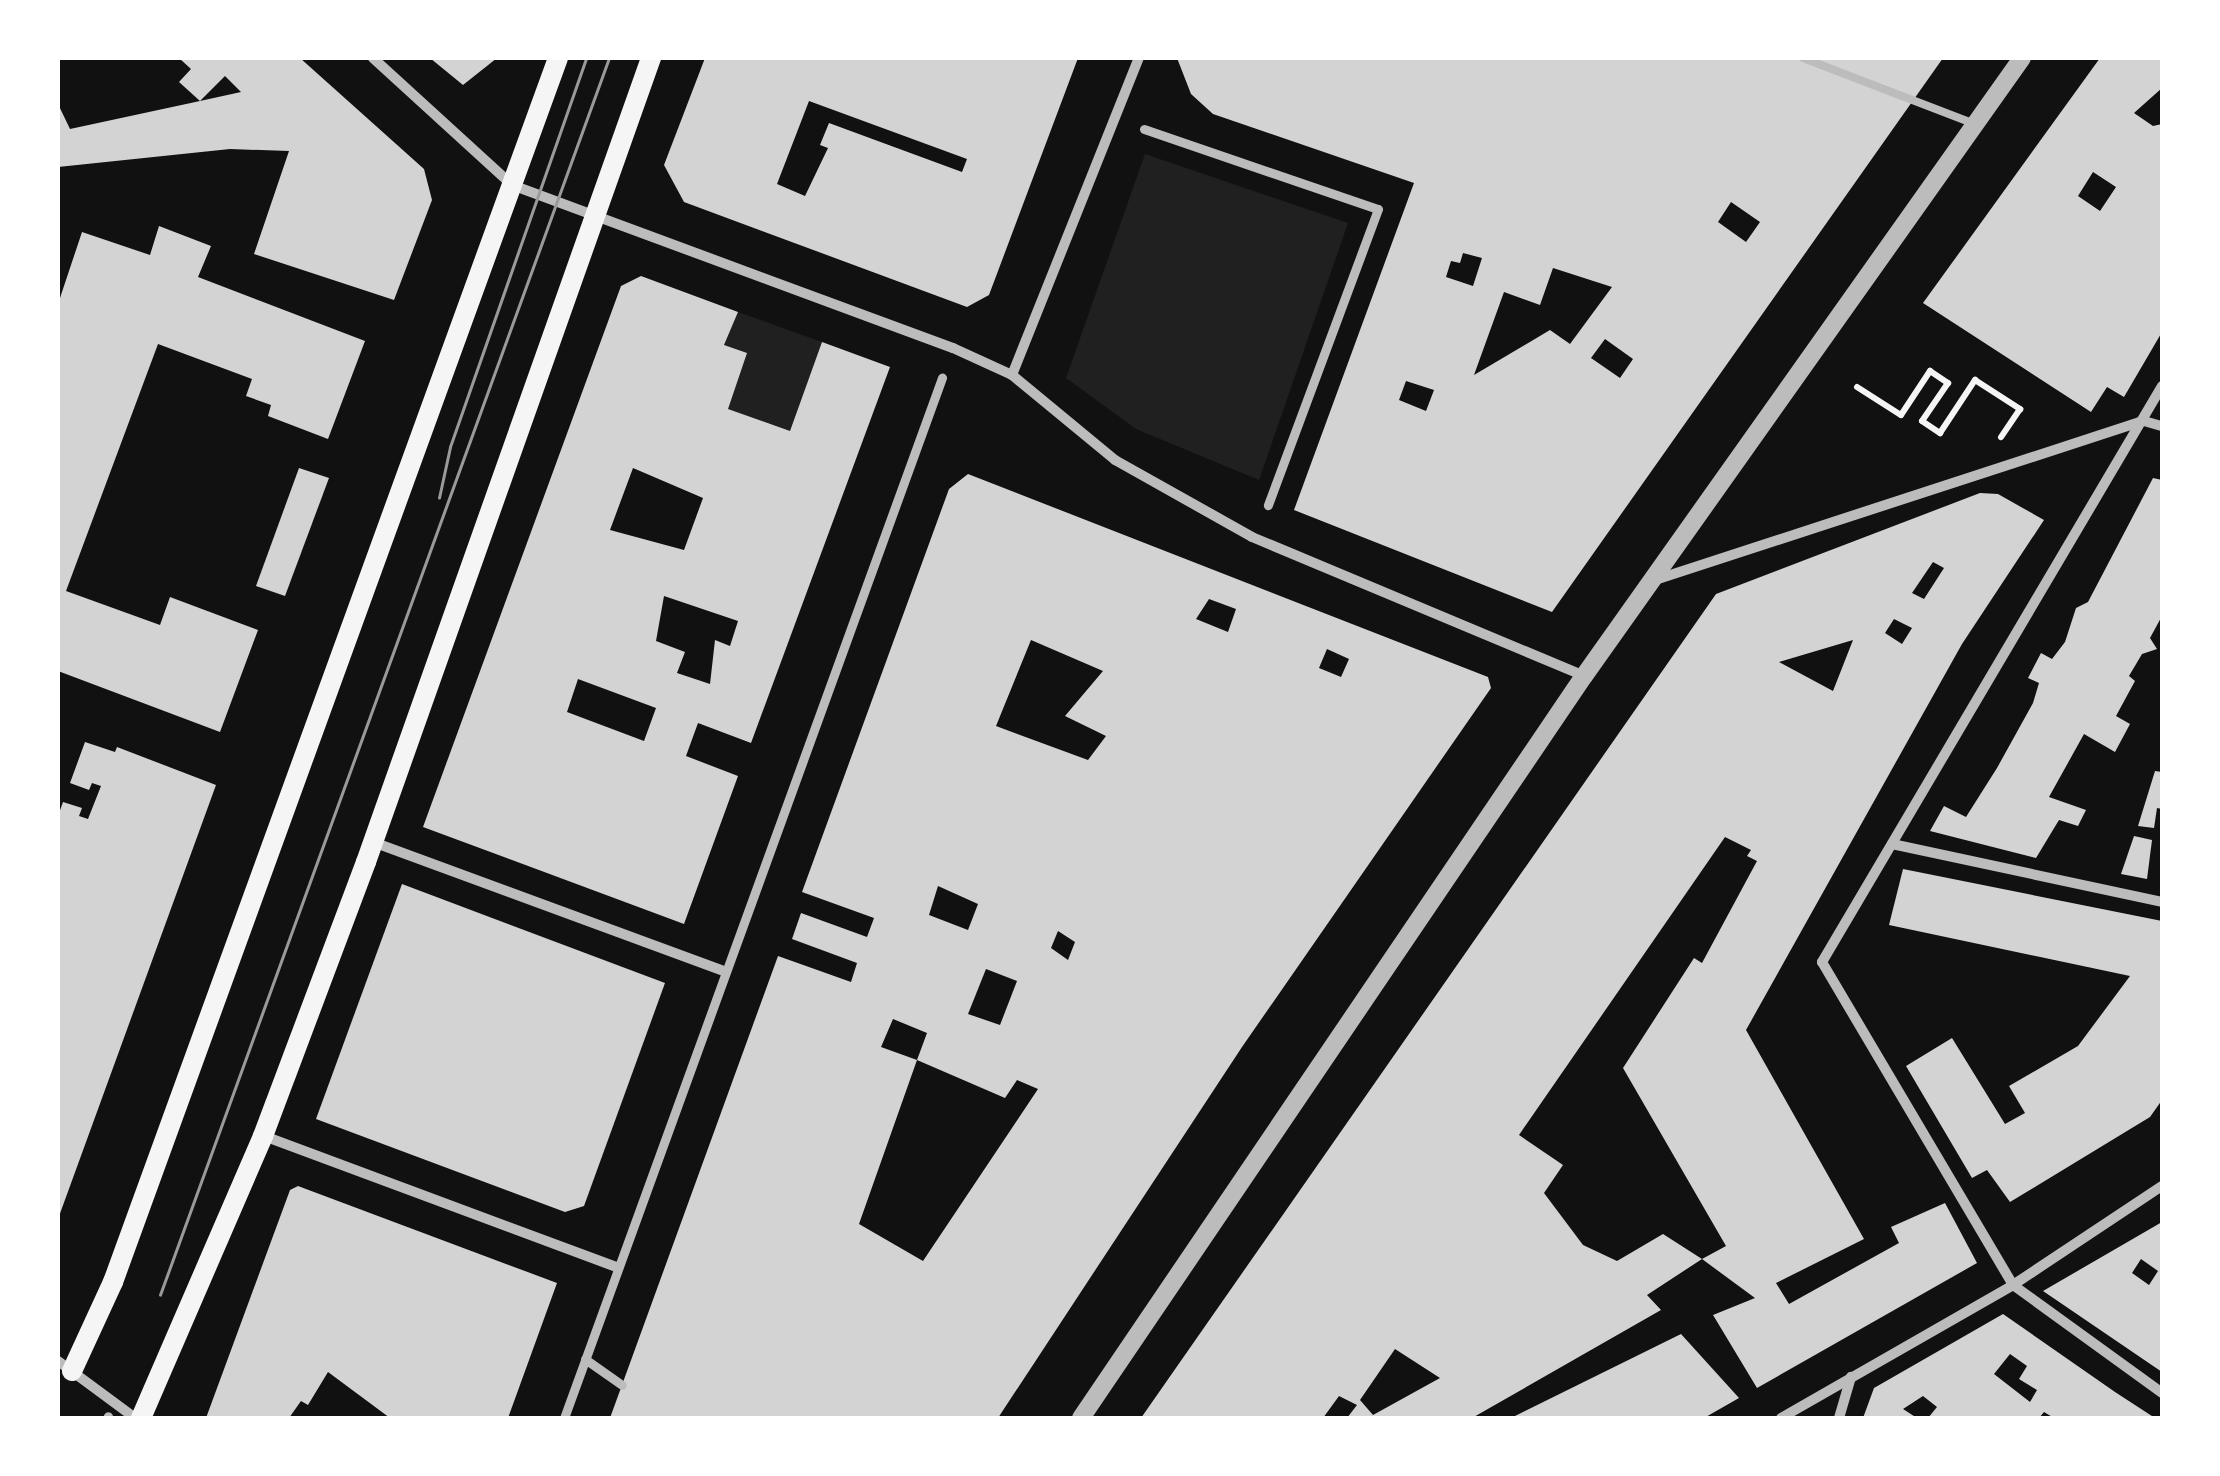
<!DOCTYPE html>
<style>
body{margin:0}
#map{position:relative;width:2220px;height:1476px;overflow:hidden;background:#111;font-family:Raleway,sans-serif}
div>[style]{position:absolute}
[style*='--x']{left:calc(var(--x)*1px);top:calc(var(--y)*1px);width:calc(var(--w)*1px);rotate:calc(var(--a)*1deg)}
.green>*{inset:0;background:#202020}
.building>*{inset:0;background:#d3d3d3}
.path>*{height:6px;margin:-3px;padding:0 3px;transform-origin:3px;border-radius:3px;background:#f5f5f5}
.service>*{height:8px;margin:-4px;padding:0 4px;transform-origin:4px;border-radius:4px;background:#bcbcbc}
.pedestrian>*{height:9px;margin:-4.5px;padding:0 4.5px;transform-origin:4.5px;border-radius:4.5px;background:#bcbcbc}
.minor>*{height:10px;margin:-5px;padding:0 5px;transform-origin:5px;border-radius:5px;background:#bcbcbc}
.tertiary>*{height:18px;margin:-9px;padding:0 9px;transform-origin:9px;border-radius:9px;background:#bcbcbc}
.secondary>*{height:20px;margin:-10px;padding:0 10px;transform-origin:10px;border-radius:10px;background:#f5f5f5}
.tram>*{height:2.5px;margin:-1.25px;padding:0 1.25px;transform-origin:1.25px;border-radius:1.25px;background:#9a9a9a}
span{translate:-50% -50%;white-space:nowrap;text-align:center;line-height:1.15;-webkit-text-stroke:8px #fff;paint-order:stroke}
.frame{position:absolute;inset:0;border:60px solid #fff;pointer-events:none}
</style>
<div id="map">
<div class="green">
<div style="clip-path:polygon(1145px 154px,1348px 223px,1259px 480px,1136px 429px,1066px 378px)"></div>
<div style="clip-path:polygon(738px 312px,822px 342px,790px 431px,728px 409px,724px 345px)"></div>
</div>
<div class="building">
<div style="clip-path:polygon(evenodd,179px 58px,300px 58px,424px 169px,432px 200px,394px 300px,254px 254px,289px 151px,230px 149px,58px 167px,58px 104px,70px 129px,200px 101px,179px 82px,191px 69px,179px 58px,225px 76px,241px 92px,200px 101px,225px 76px)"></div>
<div style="clip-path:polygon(430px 58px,497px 58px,463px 85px)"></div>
<div style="clip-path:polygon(evenodd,705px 58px,1078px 58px,989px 295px,967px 307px,684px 202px,664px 165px,705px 58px,809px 101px,967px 159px,962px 172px,829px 123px,820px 145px,828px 148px,805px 196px,777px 184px,809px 101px)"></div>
<div style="clip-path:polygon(evenodd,1177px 58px,1943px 58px,1552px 612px,1294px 510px,1414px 183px,1213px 114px,1191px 94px,1177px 58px,1731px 202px,1760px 222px,1746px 242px,1718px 222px,1731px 202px,1177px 58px,1463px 253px,1482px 258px,1473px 286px,1446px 277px,1451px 261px,1460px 263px,1463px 253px,1177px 58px,1553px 268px,1612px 287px,1570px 344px,1550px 330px,1474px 375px,1504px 292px,1540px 305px,1553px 268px,1177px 58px,1605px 339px,1633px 359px,1620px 378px,1591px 358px,1605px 339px,1177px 58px,1406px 381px,1434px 390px,1426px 411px,1399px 400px,1406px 381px)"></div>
<div style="clip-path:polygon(evenodd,2100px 58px,2162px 58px,2162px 88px,2134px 113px,2153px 126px,2162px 124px,2162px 332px,2124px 397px,2107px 387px,2091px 412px,1923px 303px,2100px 58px,2093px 172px,2116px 187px,2100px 211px,2078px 196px,2093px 172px)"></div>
<div style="clip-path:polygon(159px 226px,211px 246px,198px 277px,365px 341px,328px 439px,268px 416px,271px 405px,246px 396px,252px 379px,158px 344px,66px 591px,160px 625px,170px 597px,258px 630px,220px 732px,58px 671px,58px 304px,82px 232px,150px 255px)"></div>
<div style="clip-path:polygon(evenodd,641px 276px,738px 312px,724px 345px,747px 353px,728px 409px,790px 431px,822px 342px,890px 367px,751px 743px,698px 723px,686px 756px,738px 776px,684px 924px,423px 827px,621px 286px,641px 276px,633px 468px,703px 498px,684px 550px,610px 530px,633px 468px,641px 276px,664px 596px,738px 621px,730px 646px,715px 640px,710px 684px,677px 673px,685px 652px,656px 641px,664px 596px,641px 276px,578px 679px,656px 708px,644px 741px,567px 712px,578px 679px)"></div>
<div style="clip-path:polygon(299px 468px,329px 478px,285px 596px,256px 586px)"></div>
<div style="clip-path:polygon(evenodd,968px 474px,1488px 677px,1491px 688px,1242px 1047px,998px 1418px,610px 1418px,778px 956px,851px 982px,857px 963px,792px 939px,801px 913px,867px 937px,874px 918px,802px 892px,949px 489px,968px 474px,1209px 599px,1236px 609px,1228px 632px,1196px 619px,1209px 599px,968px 474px,1031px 640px,1103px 671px,1065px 716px,1106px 736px,1088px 760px,996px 726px,1031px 640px,968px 474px,1327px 649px,1349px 659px,1341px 677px,1319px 668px,1327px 649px,968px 474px,938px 886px,978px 904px,968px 930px,929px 915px,938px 886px,968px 474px,1058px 931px,1075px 942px,1068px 960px,1051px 948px,1058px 931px,968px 474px,986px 969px,1017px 981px,1000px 1025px,968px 1014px,986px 969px,968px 474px,893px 1019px,927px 1033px,917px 1060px,881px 1047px,893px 1019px,968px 474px,917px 1060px,1005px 1098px,1017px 1080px,1038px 1089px,923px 1261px,859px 1224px,917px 1060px)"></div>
<div style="clip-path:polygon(2153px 478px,2162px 480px,2162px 616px,2150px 638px,2157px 649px,2142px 654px,2129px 676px,2135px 681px,2116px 716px,2130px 724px,2115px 752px,2084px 734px,2049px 797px,2086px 810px,2078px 826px,2059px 820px,2036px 858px,1930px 831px,1944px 806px,1966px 817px,1997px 768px,2033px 703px,2039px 683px,2028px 678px,2041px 653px,2052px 659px,2065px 642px,2076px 608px,2088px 602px)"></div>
<div style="clip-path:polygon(evenodd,1980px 493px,1998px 494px,2044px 520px,1962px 644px,1746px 1030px,1864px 1239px,1776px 1283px,1789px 1304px,1899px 1243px,1891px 1227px,1945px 1203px,1977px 1263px,1757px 1388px,1713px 1315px,1755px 1298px,1702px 1259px,1726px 1246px,1623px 1068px,1694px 958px,1702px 963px,1757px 861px,1747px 856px,1751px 850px,1725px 837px,1519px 1135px,1563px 1165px,1544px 1193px,1583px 1245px,1617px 1261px,1663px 1234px,1702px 1259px,1647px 1295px,1661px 1310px,1472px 1418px,1347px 1418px,1357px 1405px,1339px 1396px,1323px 1418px,1141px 1418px,1716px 594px,1980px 493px,1933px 562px,1944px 568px,1924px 599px,1912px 593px,1933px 562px,1980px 493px,1894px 619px,1912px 628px,1902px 644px,1885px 633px,1894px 619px,1980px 493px,1853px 640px,1833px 691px,1779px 662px,1853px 640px,1980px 493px,1395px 1349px,1440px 1378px,1373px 1415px,1360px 1400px,1395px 1349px)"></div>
<div style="clip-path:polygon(85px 742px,115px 752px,117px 747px,216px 785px,58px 1219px,58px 816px,63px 802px,82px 808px,79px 816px,88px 819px,101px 786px,92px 783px,89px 790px,70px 783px)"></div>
<div style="clip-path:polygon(2155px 771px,2162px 772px,2162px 809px,2157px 808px,2154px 828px,2138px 826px)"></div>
<div style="clip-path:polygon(2134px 836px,2152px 840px,2147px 879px,2121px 874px)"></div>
<div style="clip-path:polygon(1903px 869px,2162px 921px,2162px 1100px,2150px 1117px,2010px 1202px,1987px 1170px,1972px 1178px,1906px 1066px,1952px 1038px,2005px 1124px,2025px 1113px,2009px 1086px,2078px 1046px,2130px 976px,1889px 925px)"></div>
<div style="clip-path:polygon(402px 884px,665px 983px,584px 1206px,565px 1212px,316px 1119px)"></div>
<div style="clip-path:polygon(298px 1186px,557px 1283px,508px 1418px,390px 1418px,328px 1372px,308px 1405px,301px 1401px,289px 1418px,206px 1418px,290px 1190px)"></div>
<div style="clip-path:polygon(evenodd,2162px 1222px,2162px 1372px,2043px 1291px,2162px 1222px,2141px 1259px,2158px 1271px,2149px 1285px,2132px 1273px,2141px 1259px)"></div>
<div style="clip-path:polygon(evenodd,2003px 1314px,2115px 1392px,2155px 1418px,2054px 1418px,2044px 1412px,2039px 1418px,1928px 1418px,1937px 1407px,1923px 1396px,1903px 1409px,1917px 1418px,1863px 1418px,1874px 1388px,2003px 1314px,2010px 1354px,2027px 1366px,2019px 1379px,2037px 1390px,2030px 1402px,1994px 1374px,2010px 1354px)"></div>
<div style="clip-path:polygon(1681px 1334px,1739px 1398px,1704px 1418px,1511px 1418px)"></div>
</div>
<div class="path">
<div style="--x:1857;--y:387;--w:52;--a:32.5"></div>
<div style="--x:1901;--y:415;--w:53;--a:-56.6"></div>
<div style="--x:1930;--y:371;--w:22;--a:34"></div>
<div style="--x:1948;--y:383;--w:46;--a:124.4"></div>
<div style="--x:1922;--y:421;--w:22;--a:34"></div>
<div style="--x:1940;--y:433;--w:64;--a:-56.6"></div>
<div style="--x:1975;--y:380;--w:54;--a:32.8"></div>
<div style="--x:2020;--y:409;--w:34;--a:124"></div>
</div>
<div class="service">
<div style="--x:1803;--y:58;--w:184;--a:21"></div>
</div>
<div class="pedestrian">
<div style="--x:1144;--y:129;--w:247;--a:18.9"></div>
<div style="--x:1378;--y:209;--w:316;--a:110.4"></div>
<div style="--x:585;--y:1359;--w:45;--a:35.1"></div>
<div style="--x:107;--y:1418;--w:2;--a:-63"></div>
<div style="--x:564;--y:1418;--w:1107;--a:-70.03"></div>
</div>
<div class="minor">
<div style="--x:373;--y:58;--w:188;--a:42.4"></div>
<div style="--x:512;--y:185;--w:470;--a:20.3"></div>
<div style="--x:953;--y:348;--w:65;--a:24.6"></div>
<div style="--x:1012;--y:375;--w:134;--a:39.5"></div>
<div style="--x:1115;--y:460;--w:157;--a:29.3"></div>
<div style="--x:1252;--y:537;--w:360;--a:22.7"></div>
<div style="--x:1012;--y:375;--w:341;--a:-68.2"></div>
<div style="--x:2162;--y:386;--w:669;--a:120.55"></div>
<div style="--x:1822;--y:962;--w:375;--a:59.4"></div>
<div style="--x:2013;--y:1285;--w:184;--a:35.9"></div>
<div style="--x:2144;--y:421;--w:19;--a:16"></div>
<div style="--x:1655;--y:580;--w:513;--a:-18.05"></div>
<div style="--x:373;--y:842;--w:373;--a:20.2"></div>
<div style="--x:1892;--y:844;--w:276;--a:12.1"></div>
<div style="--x:264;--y:1136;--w:378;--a:20.4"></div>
<div style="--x:58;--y:1361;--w:96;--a:36.5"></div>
<div style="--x:1781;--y:1418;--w:267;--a:-29.8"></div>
<div style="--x:2013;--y:1285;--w:179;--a:-33.6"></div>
<div style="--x:1839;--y:1418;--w:43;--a:-73.7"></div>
</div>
<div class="tertiary">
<div style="--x:1081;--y:1418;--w:896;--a:-55.87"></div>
<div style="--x:1584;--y:676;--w:757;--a:-54.67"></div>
</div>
<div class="secondary">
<div style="--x:72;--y:1371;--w:98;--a:-65.3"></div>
<div style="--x:113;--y:1282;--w:1302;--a:-70.02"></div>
<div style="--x:141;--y:1418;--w:307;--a:-66.6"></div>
<div style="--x:263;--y:1136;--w:293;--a:-69.4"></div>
<div style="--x:366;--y:862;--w:853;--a:-70.48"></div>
</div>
<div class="tram">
<div style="--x:439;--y:498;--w:52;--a:-77.8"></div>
<div style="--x:450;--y:447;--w:412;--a:-70.7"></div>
<div style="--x:160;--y:1295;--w:1316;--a:-70.05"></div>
</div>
<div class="frame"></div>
</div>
